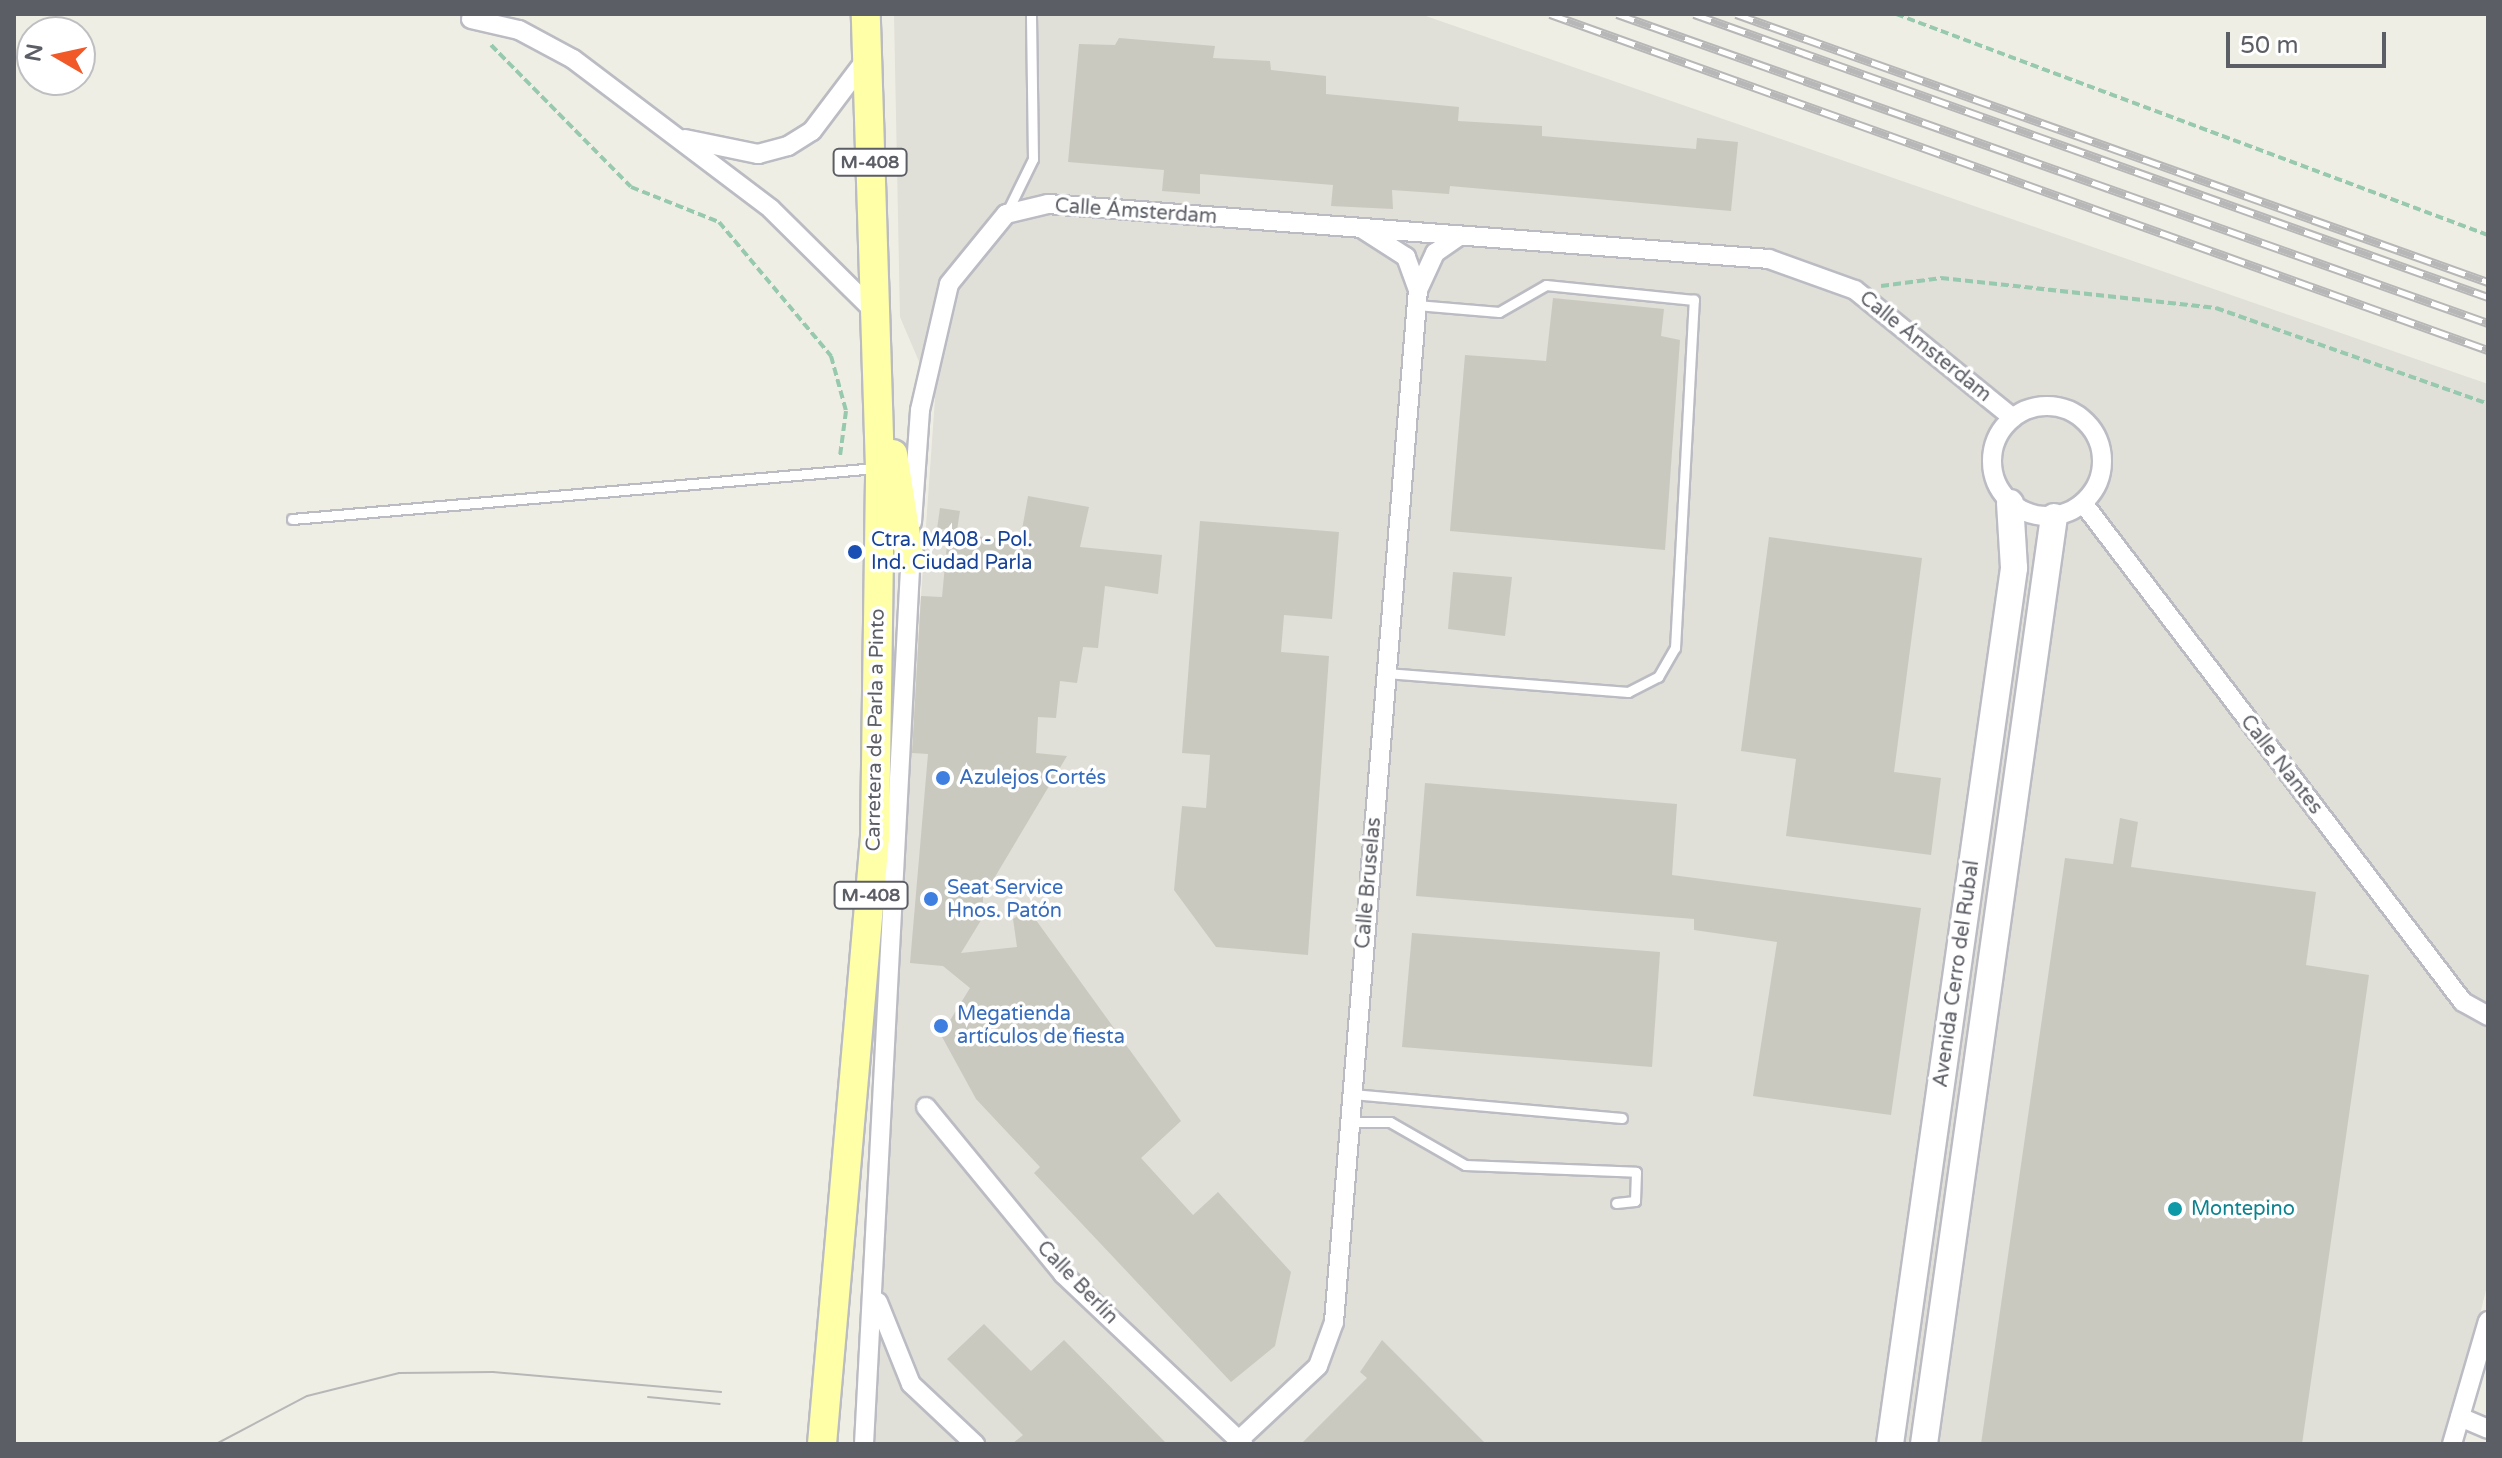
<!DOCTYPE html>
<meta charset="utf-8">
<style>
body{margin:0}
#map{position:relative;width:2502px;height:1458px;overflow:hidden;background:#efeee4;font-family:"Varela Round",sans-serif}
div>[style]{position:absolute}
[style*='--x']{left:calc(var(--x)*1px);top:calc(var(--y)*1px);width:calc(var(--w)*1px);rotate:calc(var(--a)*1deg)}
.industrial>*{inset:0;background:#e0dfd8}
.building>*{inset:0;background:#cac9c0}
.path>*{height:4px;margin-top:-2px;transform-origin:0;background:repeating-linear-gradient(90deg,#97c9ae 0 8px,transparent 0 12px)}
.roads{filter:drop-shadow(2px 0 #bbbcc3) drop-shadow(-2px 0 #bbbcc3) drop-shadow(0 2px #bbbcc3) drop-shadow(0 -2px #bbbcc3)}
.lane>*{height:9px;margin:-4.5px;padding:0 4.5px;transform-origin:4.5px;border-radius:4.5px;background:#fff}
.street>*{height:18px;margin:-9px;padding:0 9px;transform-origin:9px;border-radius:9px;background:#fff}
.street>.ring{margin:-9px;padding:0;box-sizing:content-box;background:none;border:18px solid #fff;border-radius:50%}
.secondary>*{height:26px;margin:-13px;padding:0 13px;transform-origin:13px;border-radius:13px;background:#fff}
.primary>*{height:28px;margin:-14px;padding:0 14px;transform-origin:14px;border-radius:14px;background:#ffffa8}
.tram>*{height:2px;margin:-1px;padding:0 1px;transform-origin:1px;border-radius:1px;background:#b7b7b8}
.rail>*{height:9px;margin-top:-4.5px;transform-origin:0;background:repeating-linear-gradient(90deg,#fff 0 18px,#b7b7b8 0 36px);box-sizing:border-box;border-block:2px solid #b7b7b8}
.dots>*{width:22px;height:22px;translate:-50% -50%;box-sizing:border-box;border:4px solid #fff;border-radius:50%}
span{translate:-50% -50%;white-space:nowrap;text-align:center;line-height:1.15;-webkit-text-stroke:7px #fff;paint-order:stroke}
.shield-label span{padding:2px 6px;background:#fff;border:2px solid;border-radius:6px;-webkit-text-stroke-width:0}
.shield-label{font-size:18px;color:#5c5e65;font-weight:700}
.street-label{font-size:20px;color:#5c5e65}
.transit-label{font-size:20px;color:#164399}
.left{translate:0 -50%;text-align:left}
.shop-label{font-size:20px;color:#366cbe}
.culture-label{font-size:20px;color:#0d838f}
.frame{position:absolute;inset:0;border:16px solid #5c5e65;pointer-events:none}
.north{position:absolute;left:16px;top:16px;width:80px;height:80px;box-sizing:border-box;background:#fff;border:2px solid #bebfc1;border-radius:50%;rotate:279deg;font-size:22px;font-weight:700;line-height:32px;text-align:center;color:#5c5e65}
.north::after{content:'';display:block;margin:auto;width:28px;height:36px;background:#f15928;clip-path:polygon(50% 0,100% 100%,50% 72%,0 100%)}
.scale{position:absolute;left:2226px;top:32px;width:160px;height:36px;box-sizing:border-box;border:4px solid #5c5e65;border-top:0;padding-left:10px;font-size:24px;line-height:28px;white-space:nowrap;color:#5c5e65;-webkit-text-stroke:6px #fff;paint-order:stroke}
</style>
<div id="map">
<div class="industrial">
<div style="clip-path:polygon(894px 14px,1420px 14px,2488px 384px,2488px 1282px,2448px 1444px,861px 1444px,935px 399px,900px 317px)"></div>
</div>
<div class="building">
<div style="clip-path:polygon(1119px 38px,1215px 46px,1213px 58px,1270px 61px,1271px 70px,1326px 76px,1326px 94px,1459px 107px,1458px 121px,1542px 126px,1542px 136px,1696px 149px,1697px 138px,1738px 142px,1731px 211px,1450px 186px,1449px 194px,1392px 190px,1393px 209px,1331px 206px,1333px 185px,1200px 174px,1200px 194px,1162px 191px,1164px 170px,1068px 162px,1079px 44px,1115px 45px)"></div>
<div style="clip-path:polygon(1553px 298px,1664px 309px,1661px 336px,1680px 340px,1665px 550px,1450px 531px,1465px 355px,1546px 361px)"></div>
<div style="clip-path:polygon(1028px 496px,1089px 507px,1080px 547px,1162px 555px,1158px 594px,1105px 586px,1098px 648px,1083px 647px,1077px 683px,1060px 681px,1056px 718px,1038px 717px,1036px 753px,1067px 756px,983px 897px,983px 917px,961px 953px,1017px 947px,1013px 919px,1028px 909px,1181px 1121px,1141px 1158px,1193px 1215px,1218px 1192px,1291px 1272px,1275px 1346px,1231px 1382px,1034px 1173px,1040px 1167px,976px 1099px,941px 1035px,970px 988px,943px 966px,910px 963px,928px 754px,912px 753px,921px 596px,942px 597px,948px 533px,1020px 541px)"></div>
<div style="clip-path:polygon(940px 508px,960px 511px,957px 530px,937px 529px)"></div>
<div style="clip-path:polygon(1200px 521px,1339px 532px,1332px 619px,1284px 615px,1281px 652px,1329px 656px,1308px 955px,1216px 947px,1174px 890px,1182px 806px,1206px 808px,1210px 755px,1182px 753px)"></div>
<div style="clip-path:polygon(1769px 537px,1922px 558px,1894px 772px,1941px 778px,1931px 855px,1786px 836px,1796px 759px,1741px 751px)"></div>
<div style="clip-path:polygon(1453px 572px,1512px 577px,1505px 636px,1448px 629px)"></div>
<div style="clip-path:polygon(1425px 783px,1677px 804px,1672px 875px,1921px 908px,1891px 1115px,1753px 1096px,1777px 942px,1694px 930px,1694px 919px,1416px 896px)"></div>
<div style="clip-path:polygon(2120px 818px,2138px 822px,2131px 867px,2316px 892px,2306px 965px,2369px 975px,2302px 1444px,1981px 1444px,2065px 858px,2113px 864px)"></div>
<div style="clip-path:polygon(1412px 933px,1660px 952px,1652px 1067px,1402px 1047px)"></div>
<div style="clip-path:polygon(984px 1324px,1031px 1371px,1064px 1340px,1167px 1444px,1012px 1444px,1023px 1435px,947px 1359px)"></div>
<div style="clip-path:polygon(1382px 1340px,1486px 1444px,1301px 1444px,1367px 1378px,1360px 1372px)"></div>
</div>
<div class="path">
<div style="--x:1896;--y:14;--w:632;--a:20.47"></div>
<div style="--x:491;--y:45;--w:199;--a:45.4"></div>
<div style="--x:631;--y:187;--w:95;--a:21.7"></div>
<div style="--x:719;--y:222;--w:175;--a:50.1"></div>
<div style="--x:831;--y:356;--w:57;--a:74.7"></div>
<div style="--x:846;--y:411;--w:45;--a:97.6"></div>
<div style="--x:1881;--y:286;--w:61;--a:-7.6"></div>
<div style="--x:1941;--y:278;--w:277;--a:6.2"></div>
<div style="--x:2216;--y:308;--w:288;--a:19.4"></div>
</div>
<div class="roads">
<div class="lane">
<div style="--x:1006;--y:214;--w:61;--a:-63.9"></div>
<div style="--x:1033;--y:159;--w:145;--a:-90.8"></div>
<div style="--x:292;--y:519;--w:586;--a:-4.99"></div>
<div style="--x:1386;--y:673;--w:243;--a:4.5"></div>
<div style="--x:1628;--y:692;--w:34;--a:-27"></div>
<div style="--x:1658;--y:677;--w:34;--a:-60"></div>
<div style="--x:1675;--y:648;--w:349;--a:-86.9"></div>
<div style="--x:1694;--y:300;--w:149;--a:-174.2"></div>
<div style="--x:1546;--y:285;--w:54;--a:150.1"></div>
<div style="--x:1499;--y:312;--w:83;--a:-175.2"></div>
<div style="--x:1352;--y:1094;--w:271;--a:5.1"></div>
<div style="--x:1350;--y:1122;--w:40;--a:0"></div>
<div style="--x:1390;--y:1122;--w:86;--a:29.8"></div>
<div style="--x:1465;--y:1165;--w:171;--a:2.3"></div>
<div style="--x:1636;--y:1172;--w:29;--a:92"></div>
<div style="--x:1635;--y:1201;--w:19;--a:174"></div>
</div>
<div class="street">
<div style="--x:471;--y:19;--w:49;--a:12.9"></div>
<div style="--x:519;--y:30;--w:61;--a:28.2"></div>
<div style="--x:573;--y:59;--w:248;--a:37.1"></div>
<div style="--x:771;--y:209;--w:145;--a:44.7"></div>
<div style="--x:685;--y:139;--w:75;--a:11.6"></div>
<div style="--x:758;--y:154;--w:31;--a:-15"></div>
<div style="--x:788;--y:146;--w:28;--a:-32"></div>
<div style="--x:812;--y:131;--w:91;--a:-53"></div>
<div style="--x:1364;--y:230;--w:50;--a:32.7"></div>
<div style="--x:1406;--y:257;--w:35;--a:70"></div>
<div style="--x:1418;--y:290;--w:41;--a:-65.3"></div>
<div style="--x:1435;--y:253;--w:29;--a:-35"></div>
<div class="ring" style="left:1992px;top:406px;width:92px;height:92px"></div>
<div style="--x:2083;--y:503;--w:627;--a:52.71"></div>
<div style="--x:2463;--y:1002;--w:29;--a:29"></div>
<div style="--x:912;--y:522;--w:112;--a:-85.9"></div>
<div style="--x:920;--y:410;--w:129;--a:-77"></div>
<div style="--x:949;--y:284;--w:90;--a:-50.8"></div>
<div style="--x:1006;--y:214;--w:43;--a:-13.4"></div>
<div style="--x:1048;--y:204;--w:723;--a:4.36"></div>
<div style="--x:1769;--y:259;--w:91;--a:19.8"></div>
<div style="--x:1855;--y:290;--w:203;--a:39"></div>
<div style="--x:926;--y:1107;--w:216;--a:50.6"></div>
<div style="--x:1063;--y:1274;--w:248;--a:43.4"></div>
<div style="--x:878;--y:1302;--w:88;--a:68.1"></div>
<div style="--x:911;--y:1384;--w:88;--a:43.2"></div>
<div style="--x:2460;--y:1417;--w:30;--a:23"></div>
<div style="--x:1239;--y:1440;--w:108;--a:-43.1"></div>
<div style="--x:1318;--y:1366;--w:47;--a:-70"></div>
<div style="--x:1334;--y:1322;--w:1035;--a:-85.35"></div>
<div style="--x:864;--y:1444;--w:894;--a:-86.99"></div>
<div style="--x:2452;--y:1444;--w:128;--a:-73.7"></div>
</div>
<div class="secondary">
<div style="--x:1890;--y:1444;--w:885;--a:-81.94"></div>
<div style="--x:2014;--y:568;--w:65;--a:-93.5"></div>
<div style="--x:1924;--y:1444;--w:936;--a:-82.02"></div>
</div>
<div class="primary">
<div style="--x:893;--y:454;--w:107;--a:80.9"></div>
<div style="--x:822;--y:1444;--w:609;--a:-85.01"></div>
<div style="--x:875;--y:837;--w:369;--a:-89.2"></div>
<div style="--x:880;--y:468;--w:454;--a:-91.8"></div>
</div>
</div>
<div class="tram">
<div style="--x:648;--y:1397;--w:72;--a:5.6"></div>
<div style="--x:216;--y:1444;--w:103;--a:-27.8"></div>
<div style="--x:307;--y:1396;--w:95;--a:-14"></div>
<div style="--x:399;--y:1373;--w:94;--a:-0.6"></div>
<div style="--x:493;--y:1372;--w:229;--a:5"></div>
</div>
<div class="rail">
<div style="--x:1550;--y:14;--w:996;--a:19.71"></div>
<div style="--x:1617;--y:14;--w:924;--a:19.53"></div>
<div style="--x:1694;--y:14;--w:843;--a:19.62"></div>
<div style="--x:1736;--y:14;--w:798;--a:19.62"></div>
</div>
<div class="dots">
<div style="left:855px;top:552px;background:#1a4fb4"></div>
<div style="left:943px;top:778px;background:#3f7fe0"></div>
<div style="left:931px;top:899px;background:#3f7fe0"></div>
<div style="left:941px;top:1026px;background:#3f7fe0"></div>
<div style="left:2175px;top:1209px;background:#0f9aa8"></div>
</div>
<div class="shield-label">
<span style="left:870px;top:162px">M-408</span>
<span style="left:871px;top:895px">M-408</span>
</div>
<div class="street-label">
<span style="left:1136px;top:212px;rotate:4deg">Calle Ámsterdam</span>
<span style="left:1925px;top:347px;rotate:39deg">Calle Ámsterdam</span>
<span style="left:876px;top:730px;rotate:-89deg">Carretera de Parla a Pinto</span>
<span style="left:2281px;top:765px;rotate:52deg">Calle Nantes</span>
<span style="left:1369px;top:883px;rotate:-85deg">Calle Bruselas</span>
<span style="left:1957px;top:974px;rotate:-82deg">Avenida Cerro del Rubal</span>
<span style="left:1077px;top:1283px;rotate:46deg">Calle Berlín</span>
</div>
<div class="transit-label">
<span class="left" style="left:871px;top:552px">Ctra. M408 - Pol.<br>Ind. Ciudad Parla</span>
</div>
<div class="shop-label">
<span class="left" style="left:959px;top:778px">Azulejos Cortés</span>
<span class="left" style="left:947px;top:900px">Seat Service<br>Hnos. Patón</span>
<span class="left" style="left:957px;top:1026px">Megatienda<br>artículos de fiesta</span>
</div>
<div class="culture-label">
<span class="left" style="left:2191px;top:1209px">Montepino</span>
</div>
<div class="frame"></div>
<div class="north">N</div>
<div class="scale">50 m</div>
</div>
